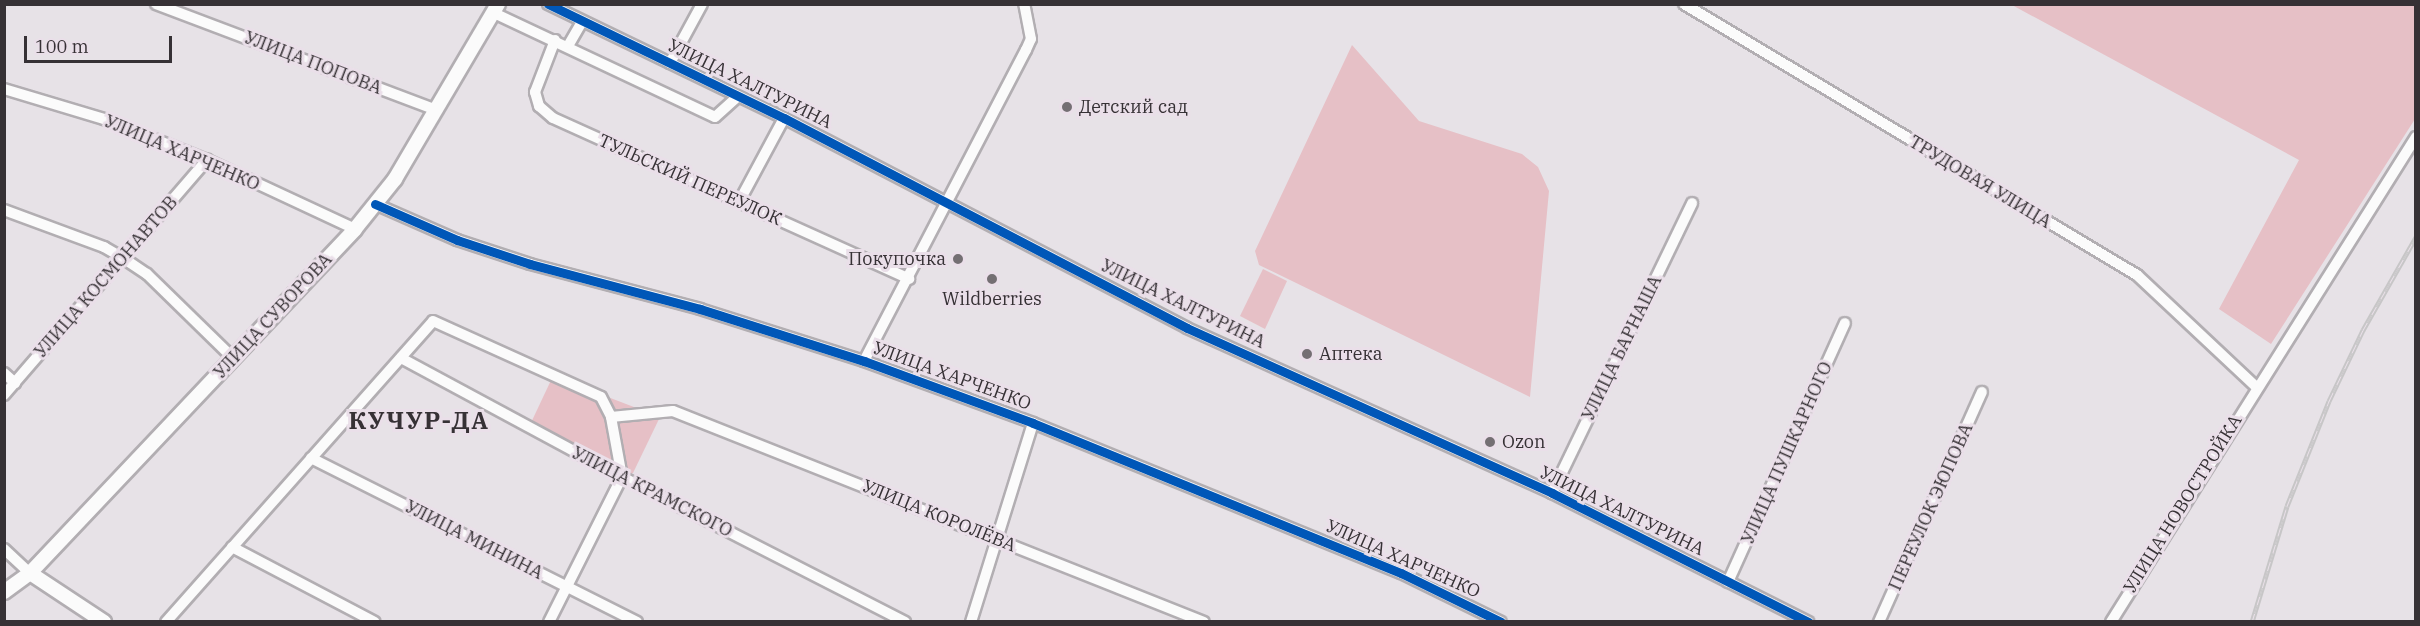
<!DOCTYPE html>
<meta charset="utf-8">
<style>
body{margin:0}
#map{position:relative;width:2420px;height:626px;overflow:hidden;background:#e7e2e7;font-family:"IBM Plex Serif",serif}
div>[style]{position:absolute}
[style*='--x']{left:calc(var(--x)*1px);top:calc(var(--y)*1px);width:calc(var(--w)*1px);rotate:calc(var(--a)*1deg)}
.green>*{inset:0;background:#e6c0c6}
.roads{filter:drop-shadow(2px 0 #b2aeb2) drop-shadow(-2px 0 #b2aeb2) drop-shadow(0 2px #b2aeb2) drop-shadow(0 -2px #b2aeb2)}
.street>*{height:10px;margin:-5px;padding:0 5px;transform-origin:5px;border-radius:5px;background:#fbfbfb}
.secondary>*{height:14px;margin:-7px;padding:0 7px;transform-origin:7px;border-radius:7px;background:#fbfbfb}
.rail>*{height:5px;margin-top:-2.5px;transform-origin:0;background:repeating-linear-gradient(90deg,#eadfe9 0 9px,#c7c6c7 0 18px);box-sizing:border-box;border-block:2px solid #c7c6c7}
.cycleway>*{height:9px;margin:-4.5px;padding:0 4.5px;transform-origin:4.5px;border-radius:4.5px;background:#0057b8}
.dots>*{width:16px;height:16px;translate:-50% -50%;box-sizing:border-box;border:3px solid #eadfe9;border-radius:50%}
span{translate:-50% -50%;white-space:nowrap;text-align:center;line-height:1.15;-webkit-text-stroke:6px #eadfe9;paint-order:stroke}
.street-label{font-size:18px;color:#363135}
.poi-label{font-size:18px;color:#363135}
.left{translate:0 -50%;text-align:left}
.right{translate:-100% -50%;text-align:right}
.district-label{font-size:24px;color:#363135;font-weight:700;letter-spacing:1.5px}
.frame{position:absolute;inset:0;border:6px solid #363135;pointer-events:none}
.scale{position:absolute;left:24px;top:36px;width:148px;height:27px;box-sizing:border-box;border:3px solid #363135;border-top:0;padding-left:8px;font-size:18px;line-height:21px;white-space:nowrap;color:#363135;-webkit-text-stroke:4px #eadfe9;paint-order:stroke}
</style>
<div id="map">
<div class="green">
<div style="clip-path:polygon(2012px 5px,2415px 5px,2415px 119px,2271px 344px,2219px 309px,2299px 160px)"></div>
<div style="clip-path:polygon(1352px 45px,1419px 121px,1522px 154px,1538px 167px,1549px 191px,1530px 397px,1259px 265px,1255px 251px)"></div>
<div style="clip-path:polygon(1263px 269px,1287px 281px,1265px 329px,1240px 316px)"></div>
<div style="clip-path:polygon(553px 376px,660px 417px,633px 473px,622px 477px,529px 427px)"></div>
</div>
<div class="roads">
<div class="street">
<div style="--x:156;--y:4;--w:299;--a:20.7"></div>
<div style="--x:548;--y:4;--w:262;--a:25.8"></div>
<div style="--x:784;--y:118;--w:454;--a:27.5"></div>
<div style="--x:1187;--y:328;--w:401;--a:24.3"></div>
<div style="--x:1552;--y:493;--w:287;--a:26.7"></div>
<div style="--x:1684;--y:4;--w:528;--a:30.89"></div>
<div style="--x:2137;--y:275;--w:162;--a:43.2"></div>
<div style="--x:494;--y:13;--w:244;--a:25.2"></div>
<div style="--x:715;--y:117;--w:28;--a:-42"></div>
<div style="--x:555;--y:40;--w:56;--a:111"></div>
<div style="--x:535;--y:92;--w:15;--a:74"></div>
<div style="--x:539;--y:106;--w:18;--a:41"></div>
<div style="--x:553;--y:118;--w:391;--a:24.3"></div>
<div style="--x:568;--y:46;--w:28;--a:-60"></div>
<div style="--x:670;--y:63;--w:67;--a:-61.5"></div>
<div style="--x:4;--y:89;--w:104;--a:16.7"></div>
<div style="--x:104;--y:119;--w:111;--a:21.7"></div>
<div style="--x:207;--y:160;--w:163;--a:25"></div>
<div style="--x:739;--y:202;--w:95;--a:-61.8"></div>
<div style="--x:375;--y:204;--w:90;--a:23.7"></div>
<div style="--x:457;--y:240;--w:77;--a:18.2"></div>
<div style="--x:530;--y:264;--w:176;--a:14.8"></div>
<div style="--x:700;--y:309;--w:172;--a:17.6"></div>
<div style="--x:864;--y:361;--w:180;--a:20.1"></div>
<div style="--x:1033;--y:423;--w:397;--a:22.2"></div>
<div style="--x:1401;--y:573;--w:111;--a:26.1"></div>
<div style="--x:4;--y:210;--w:107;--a:20.3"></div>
<div style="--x:104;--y:247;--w:22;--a:30"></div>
<div style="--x:123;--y:258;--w:29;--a:34"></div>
<div style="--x:147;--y:274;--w:120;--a:44.3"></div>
<div style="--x:401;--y:358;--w:251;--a:28.3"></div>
<div style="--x:622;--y:477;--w:318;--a:27.1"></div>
<div style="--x:864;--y:361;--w:351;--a:-62.5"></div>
<div style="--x:1026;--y:50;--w:12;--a:-66"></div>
<div style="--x:1031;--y:39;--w:36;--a:-101"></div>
<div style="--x:4;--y:373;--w:15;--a:42"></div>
<div style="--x:4;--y:395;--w:311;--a:-49.2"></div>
<div style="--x:311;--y:458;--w:365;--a:26.7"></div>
<div style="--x:1552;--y:493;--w:322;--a:-64.2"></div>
<div style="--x:232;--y:547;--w:161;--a:27.7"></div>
<div style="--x:4;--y:549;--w:35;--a:43"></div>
<div style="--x:1728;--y:582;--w:284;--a:-65.7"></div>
<div style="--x:166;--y:622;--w:402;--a:-48.4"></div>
<div style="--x:433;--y:321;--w:184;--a:24.3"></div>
<div style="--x:601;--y:397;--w:22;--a:63"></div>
<div style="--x:549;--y:622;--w:162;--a:-63.3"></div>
<div style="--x:622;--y:477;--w:61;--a:-100.4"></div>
<div style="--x:611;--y:417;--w:62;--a:-5.5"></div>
<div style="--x:673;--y:411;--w:571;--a:21.67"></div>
<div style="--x:971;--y:622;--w:208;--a:-72.7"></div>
<div style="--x:1879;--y:622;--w:252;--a:-65.9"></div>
<div style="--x:2111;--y:622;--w:573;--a:-57.84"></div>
</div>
<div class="secondary">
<div style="--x:30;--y:573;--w:89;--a:33.5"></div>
<div style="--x:4;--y:592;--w:32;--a:-36"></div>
<div style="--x:30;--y:573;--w:473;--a:-46.6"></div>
<div style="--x:355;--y:229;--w:64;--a:-51.3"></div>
<div style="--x:395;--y:179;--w:203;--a:-59.5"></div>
</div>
</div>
<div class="rail">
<div style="--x:2252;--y:622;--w:121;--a:-73.2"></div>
<div style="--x:2287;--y:506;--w:113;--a:-68.2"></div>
<div style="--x:2329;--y:401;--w:79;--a:-64.4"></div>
<div style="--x:2363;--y:330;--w:107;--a:-60.3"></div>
</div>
<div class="cycleway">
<div style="--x:548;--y:4;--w:262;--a:25.8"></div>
<div style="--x:784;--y:118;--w:454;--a:27.5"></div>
<div style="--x:1187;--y:328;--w:401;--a:24.3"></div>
<div style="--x:1552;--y:493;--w:287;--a:26.7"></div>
<div style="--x:375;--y:204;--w:90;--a:23.7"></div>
<div style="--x:457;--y:240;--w:77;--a:18.2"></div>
<div style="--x:530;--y:264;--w:176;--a:14.8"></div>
<div style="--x:700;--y:309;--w:172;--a:17.6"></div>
<div style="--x:864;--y:361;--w:180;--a:20.1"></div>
<div style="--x:1033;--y:423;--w:397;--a:22.2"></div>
<div style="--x:1401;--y:573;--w:111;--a:26.1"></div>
</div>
<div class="dots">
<div style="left:1067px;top:107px;background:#746f73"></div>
<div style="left:958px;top:259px;background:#746f73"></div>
<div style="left:992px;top:279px;background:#746f73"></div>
<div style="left:1307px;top:354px;background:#746f73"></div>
<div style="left:1490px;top:442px;background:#746f73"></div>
</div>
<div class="street-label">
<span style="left:313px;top:63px;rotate:21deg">УЛИЦА ПОПОВА</span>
<span style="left:750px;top:84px;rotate:26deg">УЛИЦА ХАЛТУРИНА</span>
<span style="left:182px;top:153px;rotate:23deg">УЛИЦА ХАРЧЕНКО</span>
<span style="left:690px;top:180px;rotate:24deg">ТУЛЬСКИЙ ПЕРЕУЛОК</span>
<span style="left:1980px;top:182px;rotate:31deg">ТРУДОВАЯ УЛИЦА</span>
<span style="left:106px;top:277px;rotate:-49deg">УЛИЦА КОСМОНАВТОВ</span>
<span style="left:1183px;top:304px;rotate:26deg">УЛИЦА ХАЛТУРИНА</span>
<span style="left:273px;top:316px;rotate:-47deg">УЛИЦА СУВОРОВА</span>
<span style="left:1622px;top:348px;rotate:-64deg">УЛИЦА БАРНАША</span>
<span style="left:952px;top:376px;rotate:20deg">УЛИЦА ХАРЧЕНКО</span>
<span style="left:1787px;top:453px;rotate:-66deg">УЛИЦА ПУШКАРНОГО</span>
<span style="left:652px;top:492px;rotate:27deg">УЛИЦА КРАМСКОГО</span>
<span style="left:2183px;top:504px;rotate:-58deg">УЛИЦА НОВОСТРОЙКА</span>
<span style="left:1931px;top:507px;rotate:-66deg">ПЕРЕУЛОК ЭЮПОВА</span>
<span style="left:1622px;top:511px;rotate:26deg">УЛИЦА ХАЛТУРИНА</span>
<span style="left:939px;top:516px;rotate:22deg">УЛИЦА КОРОЛЁВА</span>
<span style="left:474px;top:540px;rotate:27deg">УЛИЦА МИНИНА</span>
<span style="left:1403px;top:559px;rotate:24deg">УЛИЦА ХАРЧЕНКО</span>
</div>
<div class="poi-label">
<span class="left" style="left:1079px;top:107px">Детский сад</span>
<span class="right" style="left:946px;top:259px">Покупочка</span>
<span style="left:992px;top:299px">Wildberries</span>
<span class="left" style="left:1319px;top:354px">Аптека</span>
<span class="left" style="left:1502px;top:442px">Ozon</span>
</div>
<div class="district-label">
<span style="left:419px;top:421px">КУЧУР-ДА</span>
</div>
<div class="frame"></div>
<div class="scale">100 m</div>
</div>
